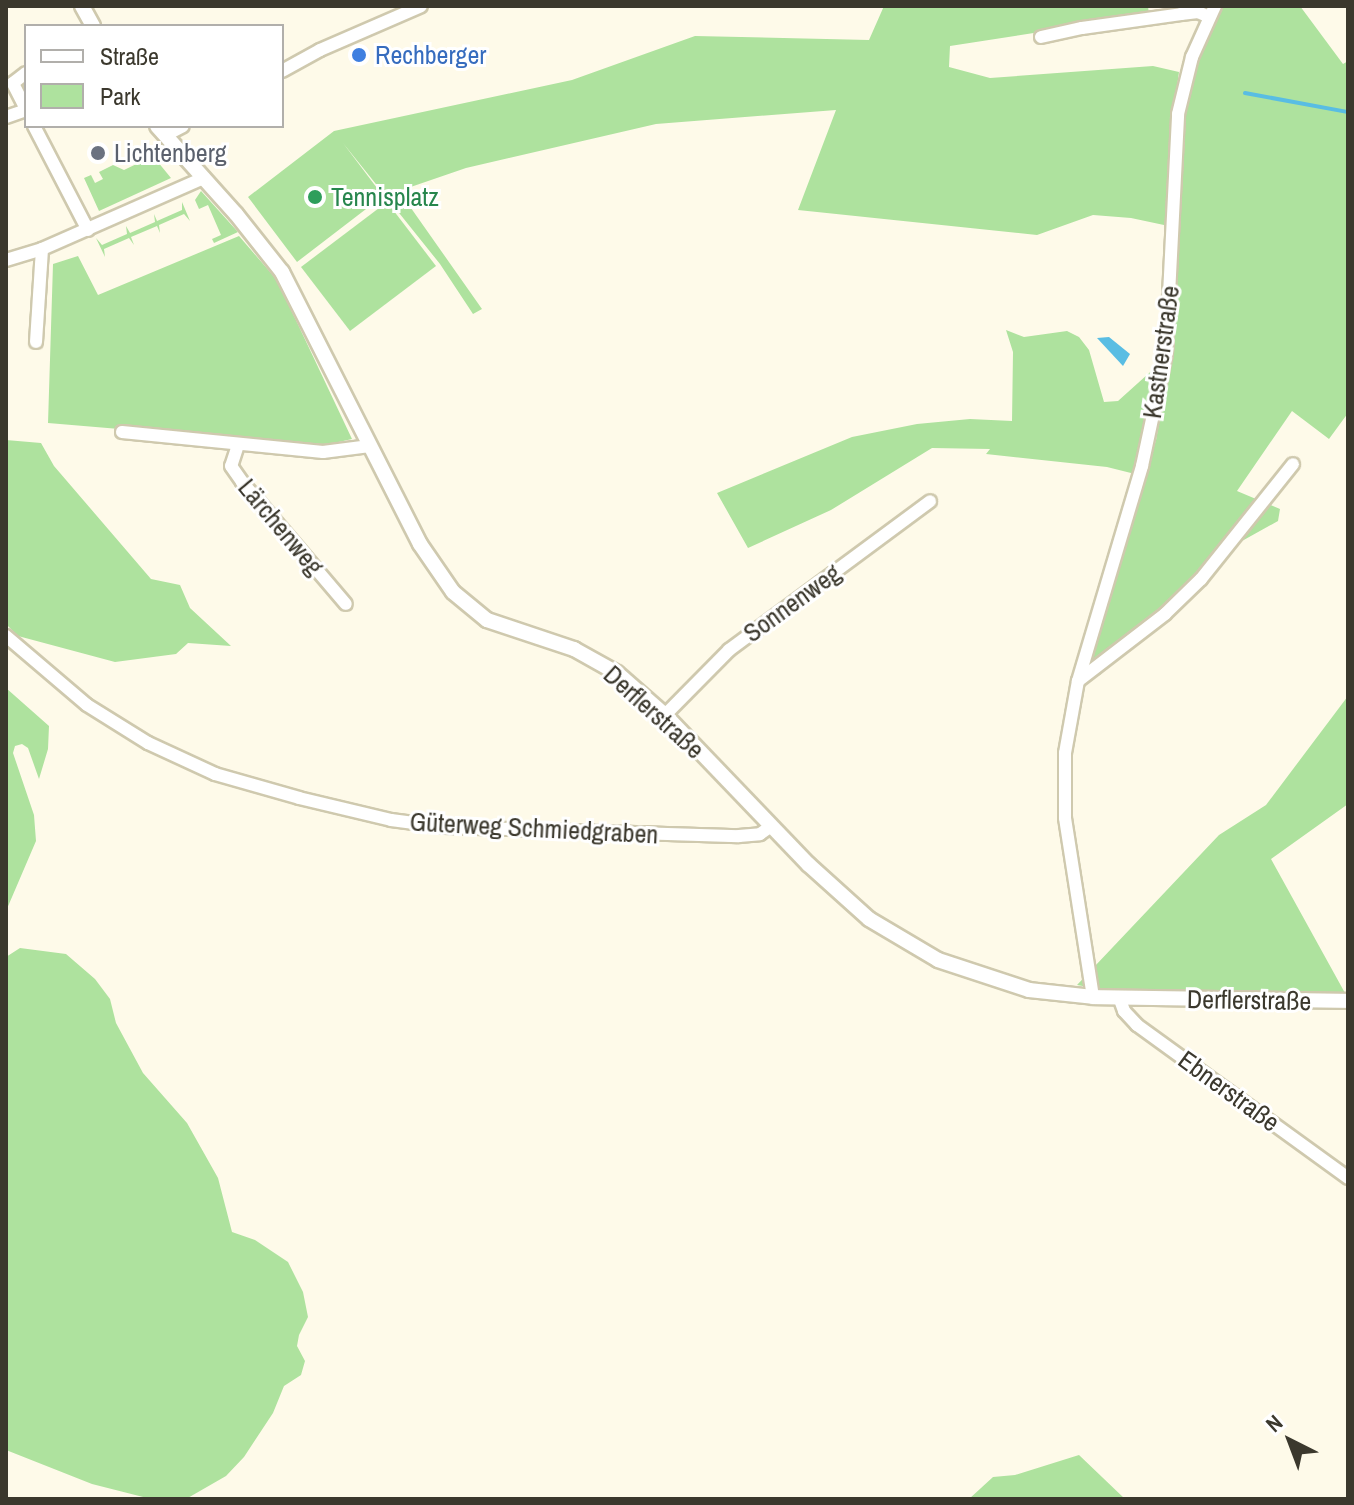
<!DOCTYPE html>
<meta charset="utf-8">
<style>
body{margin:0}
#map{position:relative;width:1354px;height:1505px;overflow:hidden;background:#fefae9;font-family:"Archivo Narrow",sans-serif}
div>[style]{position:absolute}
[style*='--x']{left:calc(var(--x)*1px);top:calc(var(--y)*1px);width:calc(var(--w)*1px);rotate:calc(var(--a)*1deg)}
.green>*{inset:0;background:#aee29e}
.water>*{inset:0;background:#59bde3}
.stream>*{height:4px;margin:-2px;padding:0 2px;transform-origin:2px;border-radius:2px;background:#59bde3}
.roads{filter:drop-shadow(2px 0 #cfc9ae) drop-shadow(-2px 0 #cfc9ae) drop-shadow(0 2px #cfc9ae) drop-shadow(0 -2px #cfc9ae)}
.minor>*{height:12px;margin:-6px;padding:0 6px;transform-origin:6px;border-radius:6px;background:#fff}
.tertiary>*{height:14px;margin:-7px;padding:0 7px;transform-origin:7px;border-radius:7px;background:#fff}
.dots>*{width:22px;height:22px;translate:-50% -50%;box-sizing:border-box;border:4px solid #fff;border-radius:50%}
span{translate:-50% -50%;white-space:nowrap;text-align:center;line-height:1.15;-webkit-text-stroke:6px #fff;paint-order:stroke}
.shop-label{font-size:26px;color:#366cbe}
.left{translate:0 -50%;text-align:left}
.worship-label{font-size:26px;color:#5b616d}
.leisure-label{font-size:26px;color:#27864d}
.street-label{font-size:26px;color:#3b382d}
.frame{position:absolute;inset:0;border:8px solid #3b382d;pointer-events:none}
.legend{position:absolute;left:24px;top:24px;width:260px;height:104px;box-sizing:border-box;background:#fff;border:2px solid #b1afab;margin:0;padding:10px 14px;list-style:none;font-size:24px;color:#3b382d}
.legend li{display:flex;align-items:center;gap:16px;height:40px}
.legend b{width:40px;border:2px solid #b1afab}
.north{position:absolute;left:1250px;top:1401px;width:80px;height:80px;-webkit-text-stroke:6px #fff;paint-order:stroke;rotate:318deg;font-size:22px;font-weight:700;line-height:32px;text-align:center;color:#3b382d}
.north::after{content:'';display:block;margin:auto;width:28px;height:36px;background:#3b382d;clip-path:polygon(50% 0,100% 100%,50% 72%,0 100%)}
</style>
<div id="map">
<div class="green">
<div style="clip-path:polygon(884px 6px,1148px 6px,1149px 15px,950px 46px,949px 67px,990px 78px,1153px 66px,1179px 72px,1171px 132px,1168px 231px,1164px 225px,1131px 218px,1093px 215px,1037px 235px,798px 210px,836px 110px,656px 124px,466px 168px,399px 191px,482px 309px,473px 314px,440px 264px,343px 143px,383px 196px,297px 262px,248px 197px,334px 131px,572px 80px,695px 36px,869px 40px)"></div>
<div style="clip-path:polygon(1220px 6px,1300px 6px,1343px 64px,1348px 61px,1348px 413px,1329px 439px,1292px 411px,1237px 491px,1280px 509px,1278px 521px,1233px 546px,1100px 675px,1083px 681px,1156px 440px,1170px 363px,1177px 292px,1184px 105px,1204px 39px)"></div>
<div style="clip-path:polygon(153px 156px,171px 178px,99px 211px,84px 178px,91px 175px,95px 183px,103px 179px,99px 172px,113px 165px,124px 170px)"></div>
<div style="clip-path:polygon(201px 191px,238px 232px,214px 243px,212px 239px,221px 235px,208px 205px,199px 209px,195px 200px)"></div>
<div style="clip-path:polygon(182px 202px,190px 221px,184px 214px,159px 225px,160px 233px,157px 226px,131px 237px,134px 245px,129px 238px,104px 249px,105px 257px,96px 238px,102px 245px,127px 234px,126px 226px,130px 233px,155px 222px,154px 214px,157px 221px,182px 210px)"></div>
<div style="clip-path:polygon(387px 202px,436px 266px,350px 331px,301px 267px)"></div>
<div style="clip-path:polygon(239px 236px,277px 280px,352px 439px,321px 446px,48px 423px,53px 264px,78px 256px,98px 295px)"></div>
<div style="clip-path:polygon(1006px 330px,1024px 337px,1067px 331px,1079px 337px,1089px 350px,1104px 402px,1118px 401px,1158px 365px,1135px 474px,1107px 467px,986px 454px,990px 449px,932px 448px,831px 510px,748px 548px,717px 493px,852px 437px,917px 424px,970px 419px,1012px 421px,1013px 352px)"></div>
<div style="clip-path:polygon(6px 440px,41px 443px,54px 466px,151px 579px,180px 585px,190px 608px,231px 646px,188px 643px,176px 654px,115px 662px,18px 636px,6px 624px)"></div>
<div style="clip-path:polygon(6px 688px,49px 726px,48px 749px,39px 779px,28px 748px,22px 744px,15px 746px,13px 753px,34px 815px,36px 841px,6px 911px)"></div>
<div style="clip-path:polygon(1348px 696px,1348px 804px,1271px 859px,1345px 993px,1106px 990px,1077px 985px,1219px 835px,1266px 805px)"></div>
<div style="clip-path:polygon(20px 948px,66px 954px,95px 979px,110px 999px,116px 1023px,143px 1073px,187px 1123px,218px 1178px,232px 1232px,255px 1240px,288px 1262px,303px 1292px,308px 1317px,299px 1335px,297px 1346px,305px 1361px,301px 1375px,284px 1386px,273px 1413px,244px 1457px,226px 1476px,186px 1499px,151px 1499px,92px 1484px,6px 1450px,6px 957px)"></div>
<div style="clip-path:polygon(1079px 1455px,1125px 1499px,969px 1499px,993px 1477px,1015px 1475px)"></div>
</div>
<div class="water">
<div style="clip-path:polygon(1109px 337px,1130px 354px,1123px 366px,1097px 338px)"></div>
</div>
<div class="stream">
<div style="--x:1245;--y:93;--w:105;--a:10.5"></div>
</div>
<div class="roads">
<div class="minor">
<div style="--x:1041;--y:37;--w:42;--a:-12.4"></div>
<div style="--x:1082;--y:28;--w:100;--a:-8"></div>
<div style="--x:1181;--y:14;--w:17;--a:-7"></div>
<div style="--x:1198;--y:12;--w:12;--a:24"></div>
<div style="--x:282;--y:71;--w:43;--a:-28.9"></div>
<div style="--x:320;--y:50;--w:110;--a:-23.5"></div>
<div style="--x:26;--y:109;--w:29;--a:-117"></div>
<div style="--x:13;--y:83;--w:16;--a:-38"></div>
<div style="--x:6;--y:117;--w:21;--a:-19"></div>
<div style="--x:34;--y:126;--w:117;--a:62.6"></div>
<div style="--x:166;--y:135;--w:19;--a:-28"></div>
<div style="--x:6;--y:260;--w:38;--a:-17"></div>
<div style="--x:42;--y:249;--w:177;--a:-23.7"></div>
<div style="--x:36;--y:342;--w:93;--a:-86.3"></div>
<div style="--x:122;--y:432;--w:202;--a:5.7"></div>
<div style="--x:323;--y:452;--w:47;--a:-7.3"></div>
<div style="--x:238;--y:445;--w:22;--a:108"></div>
<div style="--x:231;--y:466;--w:19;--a:55"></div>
<div style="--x:242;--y:482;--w:160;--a:49.6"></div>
<div style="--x:6;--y:636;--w:106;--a:40.4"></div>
<div style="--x:87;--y:705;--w:72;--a:31.9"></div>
<div style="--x:148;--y:743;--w:74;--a:24.8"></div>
<div style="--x:215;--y:774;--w:87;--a:15.9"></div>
<div style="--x:299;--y:798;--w:95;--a:13.4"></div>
<div style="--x:391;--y:820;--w:54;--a:7.4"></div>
<div style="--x:445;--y:827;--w:294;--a:1.8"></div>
<div style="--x:739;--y:836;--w:21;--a:-5"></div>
<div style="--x:760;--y:834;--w:14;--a:-36"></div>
<div style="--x:1078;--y:681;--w:110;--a:-37.6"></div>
<div style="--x:1165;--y:614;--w:50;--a:-44.2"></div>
<div style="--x:1201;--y:579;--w:147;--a:-51.3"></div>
<div style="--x:665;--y:715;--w:91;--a:-45.4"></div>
<div style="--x:729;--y:650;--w:250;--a:-36.5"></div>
<div style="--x:1093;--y:997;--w:181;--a:-98.9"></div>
<div style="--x:1065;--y:818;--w:65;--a:-90"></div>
<div style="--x:1065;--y:753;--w:73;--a:-79.8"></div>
<div style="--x:1078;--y:681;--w:224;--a:-73.4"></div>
<div style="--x:1142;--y:466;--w:115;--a:-77.9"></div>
<div style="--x:1166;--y:354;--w:240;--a:-87.1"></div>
<div style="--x:1178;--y:114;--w:59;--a:-76.2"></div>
<div style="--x:1192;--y:57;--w:56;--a:-65.7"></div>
<div style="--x:1119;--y:997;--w:15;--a:70"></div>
<div style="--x:1124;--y:1011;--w:19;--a:47"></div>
<div style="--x:1137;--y:1025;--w:261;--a:35.9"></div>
</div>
<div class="tertiary">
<div style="--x:82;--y:6;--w:23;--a:61"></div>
<div style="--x:157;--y:126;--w:118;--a:48.1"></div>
<div style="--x:236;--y:214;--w:74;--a:51.6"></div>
<div style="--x:282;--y:272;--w:305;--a:63.1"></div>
<div style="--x:420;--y:544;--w:58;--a:55.5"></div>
<div style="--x:453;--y:592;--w:44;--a:39.5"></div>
<div style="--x:487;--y:620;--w:92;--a:18.4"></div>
<div style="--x:574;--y:649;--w:49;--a:29.2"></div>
<div style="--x:617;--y:673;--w:64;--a:41.2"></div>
<div style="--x:665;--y:715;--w:207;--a:46.2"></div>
<div style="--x:808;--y:864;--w:82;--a:42"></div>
<div style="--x:869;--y:919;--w:80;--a:30.7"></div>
<div style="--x:938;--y:960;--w:96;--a:18.2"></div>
<div style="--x:1029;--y:990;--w:64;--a:6.2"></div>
<div style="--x:1093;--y:997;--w:255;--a:0.9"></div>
</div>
</div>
<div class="dots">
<div style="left:359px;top:55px;background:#3f7fe0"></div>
<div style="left:98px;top:153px;background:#6b7280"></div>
<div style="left:315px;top:197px;background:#2e9e5b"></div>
</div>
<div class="shop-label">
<span class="left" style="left:375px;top:55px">Rechberger</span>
</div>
<div class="worship-label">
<span class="left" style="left:114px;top:153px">Lichtenberg</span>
</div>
<div class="leisure-label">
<span class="left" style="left:331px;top:197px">Tennisplatz</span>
</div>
<div class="street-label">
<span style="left:1161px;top:352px;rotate:-82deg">Kastnerstraße</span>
<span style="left:281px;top:527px;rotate:50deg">Lärchenweg</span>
<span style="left:792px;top:603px;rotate:-36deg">Sonnenweg</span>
<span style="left:654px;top:712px;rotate:42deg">Derflerstraße</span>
<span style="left:534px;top:828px;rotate:3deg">Güterweg Schmiedgraben</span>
<span style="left:1249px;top:1000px;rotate:1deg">Derflerstraße</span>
<span style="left:1229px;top:1091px;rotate:36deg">Ebnerstraße</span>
</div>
<div class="frame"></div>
<ul class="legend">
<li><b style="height:10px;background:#fff"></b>Straße</li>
<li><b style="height:22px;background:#aee29e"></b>Park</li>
</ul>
<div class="north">N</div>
</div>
